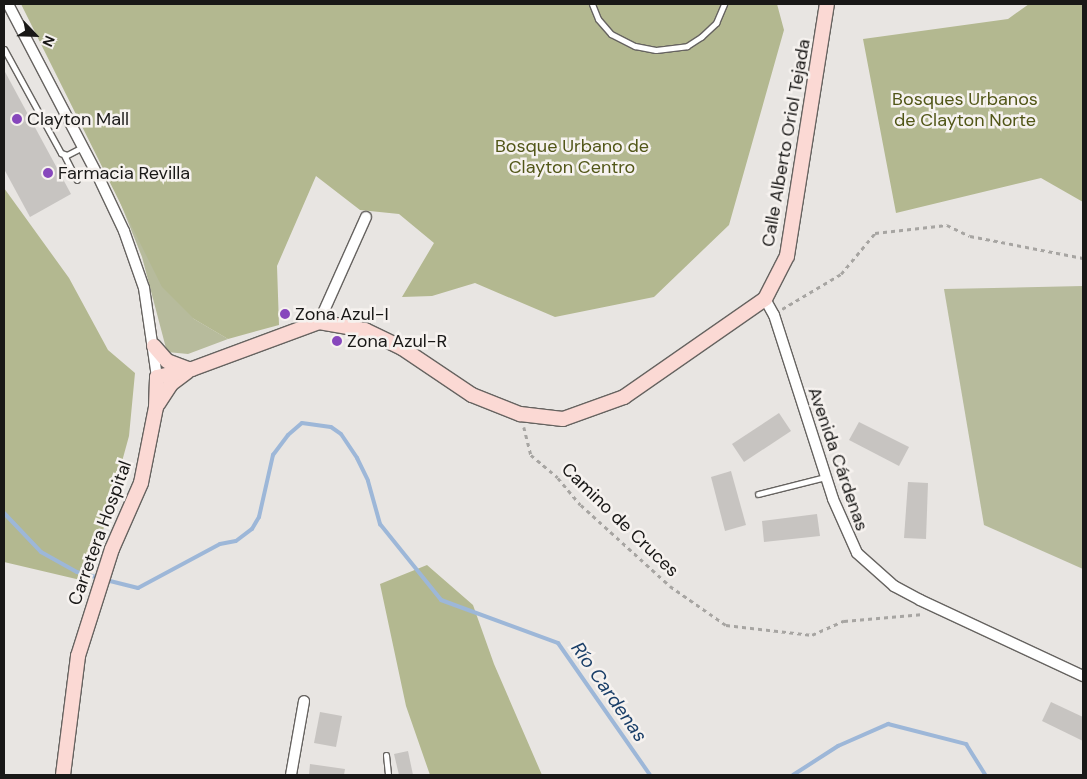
<!DOCTYPE html>
<meta charset="utf-8">
<style>
body{margin:0}
#map{position:relative;width:1087px;height:779px;overflow:hidden;background:#e8e5e2;font-family:"DM Sans",sans-serif}
div>[style]{position:absolute}
[style*='--x']{left:calc(var(--x)*1px);top:calc(var(--y)*1px);width:calc(var(--w)*1px);rotate:calc(var(--a)*1deg)}
.green>*{inset:0;background:#b7bb9c}
.forest>*{inset:0;background:#b3b890}
.stream>*{height:4px;margin:-2px;padding:0 2px;transform-origin:2px;border-radius:2px;background:#9db7d8}
.building>*{inset:0;background:#c7c4c1}
.path>*{height:2.5px;margin-top:-1.25px;transform-origin:0;background:repeating-linear-gradient(90deg,#a7a5a2 0 4px,transparent 0 8px)}
.roads{filter:drop-shadow(1px 0 #666360) drop-shadow(-1px 0 #666360) drop-shadow(0 1px #666360) drop-shadow(0 -1px #666360)}
.lane>*{height:5px;margin:-2.5px;padding:0 2.5px;transform-origin:2.5px;border-radius:2.5px;background:#fff}
.street>*{height:10px;margin:-5px;padding:0 5px;transform-origin:5px;border-radius:5px;background:#fff}
.secondary>*{height:14px;margin:-7px;padding:0 7px;transform-origin:7px;border-radius:7px;background:#fbd9d4}
.dots>*{width:14px;height:14px;translate:-50% -50%;box-sizing:border-box;border:2px solid #f6f2ef;border-radius:50%}
span{translate:-50% -50%;white-space:nowrap;text-align:center;line-height:1.15;-webkit-text-stroke:5px #f6f2ef;paint-order:stroke}
.park-label{font-size:18px;color:#515617}
.poi-label{font-size:18px;color:#191817}
.left{translate:0 -50%;text-align:left}
.street-label{font-size:18px;color:#191817}
.water-label{font-size:19px;color:#193e68;font-style:italic}
.frame{position:absolute;inset:0;border:5px solid #191817;pointer-events:none}
.north{position:absolute;left:10px;top:10px;width:50px;height:50px;-webkit-text-stroke:4px #f6f2ef;paint-order:stroke;rotate:114deg;font-size:14px;font-weight:700;line-height:20px;text-align:center;color:#191817}
.north::after{content:'';display:block;margin:auto;width:18px;height:22px;background:#191817;clip-path:polygon(50% 0,100% 100%,50% 72%,0 100%)}
</style>
<div id="map">
<div class="green">
<div style="clip-path:polygon(110px 177px,194px 319px,228px 339px,188px 354px,167px 352px,142px 257px)"></div>
<div style="clip-path:polygon(1083px 286px,1083px 569px,984px 525px,944px 289px)"></div>
</div>
<div class="forest">
<div style="clip-path:polygon(21px 4px,777px 4px,784px 30px,729px 225px,654px 297px,555px 317px,475px 283px,432px 296px,402px 297px,434px 243px,399px 214px,360px 210px,316px 176px,277px 266px,279px 325px,228px 339px,194px 319px,162px 287px)"></div>
<div style="clip-path:polygon(1029px 4px,1083px 4px,1083px 202px,1041px 178px,896px 213px,863px 39px,1008px 19px)"></div>
<div style="clip-path:polygon(4px 188px,69px 278px,108px 350px,135px 373px,129px 436px,89px 582px,4px 562px)"></div>
<div style="clip-path:polygon(427px 565px,473px 605px,494px 664px,542px 775px,430px 775px,406px 706px,380px 584px)"></div>
</div>
<div class="stream">
<div style="--x:4;--y:513;--w:54;--a:46.5"></div>
<div style="--x:41;--y:552;--w:41;--a:29.1"></div>
<div style="--x:77;--y:572;--w:23;--a:15"></div>
<div style="--x:106;--y:580;--w:33;--a:14"></div>
<div style="--x:138;--y:588;--w:93;--a:-28.2"></div>
<div style="--x:220;--y:544;--w:16;--a:-11"></div>
<div style="--x:236;--y:541;--w:20;--a:-37"></div>
<div style="--x:252;--y:529;--w:14;--a:-60"></div>
<div style="--x:259;--y:517;--w:64;--a:-77.3"></div>
<div style="--x:273;--y:455;--w:25;--a:-53"></div>
<div style="--x:288;--y:435;--w:18;--a:-41"></div>
<div style="--x:302;--y:423;--w:29;--a:8"></div>
<div style="--x:331;--y:427;--w:12;--a:35"></div>
<div style="--x:341;--y:434;--w:29;--a:56"></div>
<div style="--x:357;--y:458;--w:25;--a:64"></div>
<div style="--x:368;--y:481;--w:45;--a:74.4"></div>
<div style="--x:380;--y:524;--w:97;--a:51.2"></div>
<div style="--x:441;--y:600;--w:125;--a:20.2"></div>
<div style="--x:558;--y:643;--w:161;--a:55.1"></div>
<div style="--x:793;--y:775;--w:54;--a:-32.8"></div>
<div style="--x:838;--y:746;--w:55;--a:-23.7"></div>
<div style="--x:888;--y:724;--w:81;--a:14.4"></div>
<div style="--x:966;--y:744;--w:36;--a:58"></div>
</div>
<div class="building">
<div style="clip-path:polygon(4px 70px,71px 194px,30px 217px,4px 169px)"></div>
<div style="clip-path:polygon(779px 413px,791px 431px,744px 462px,732px 444px)"></div>
<div style="clip-path:polygon(859px 422px,909px 447px,899px 466px,849px 440px)"></div>
<div style="clip-path:polygon(731px 471px,746px 525px,725px 531px,711px 477px)"></div>
<div style="clip-path:polygon(908px 482px,928px 483px,926px 539px,904px 538px)"></div>
<div style="clip-path:polygon(817px 514px,820px 536px,764px 542px,762px 521px)"></div>
<div style="clip-path:polygon(1051px 702px,1083px 717px,1083px 741px,1042px 721px)"></div>
<div style="clip-path:polygon(320px 712px,342px 716px,336px 747px,314px 743px)"></div>
<div style="clip-path:polygon(408px 751px,413px 775px,399px 775px,394px 754px)"></div>
<div style="clip-path:polygon(310px 764px,345px 769px,344px 775px,309px 775px)"></div>
</div>
<div class="path">
<div style="--x:782;--y:309;--w:69;--a:-30.7"></div>
<div style="--x:841;--y:274;--w:53;--a:-50.3"></div>
<div style="--x:875;--y:233;--w:72;--a:-6.3"></div>
<div style="--x:947;--y:225;--w:25;--a:26"></div>
<div style="--x:970;--y:236;--w:115;--a:11"></div>
<div style="--x:524;--y:427;--w:29;--a:76"></div>
<div style="--x:531;--y:455;--w:35;--a:40"></div>
<div style="--x:558;--y:478;--w:35;--a:50"></div>
<div style="--x:581;--y:505;--w:120;--a:42.3"></div>
<div style="--x:670;--y:586;--w:68;--a:34.9"></div>
<div style="--x:726;--y:625;--w:87;--a:6.6"></div>
<div style="--x:812;--y:635;--w:35;--a:-24"></div>
<div style="--x:844;--y:621;--w:80;--a:-5"></div>
</div>
<div class="roads">
<div class="lane">
<div style="--x:592;--y:4;--w:16;--a:68"></div>
<div style="--x:598;--y:19;--w:20;--a:49"></div>
<div style="--x:611;--y:34;--w:27;--a:27"></div>
<div style="--x:635;--y:46;--w:21;--a:11"></div>
<div style="--x:656;--y:50;--w:31;--a:-7"></div>
<div style="--x:687;--y:46;--w:17;--a:-33"></div>
<div style="--x:701;--y:37;--w:21;--a:-43"></div>
<div style="--x:716;--y:23;--w:21;--a:-67"></div>
<div style="--x:4;--y:49;--w:119;--a:61.3"></div>
<div style="--x:61;--y:153;--w:6;--a:18"></div>
<div style="--x:67;--y:155;--w:18;--a:-27"></div>
<div style="--x:64;--y:155;--w:28;--a:63"></div>
<div style="--x:758;--y:494;--w:69;--a:-14.2"></div>
<div style="--x:386;--y:755;--w:20;--a:84"></div>
</div>
<div class="street">
<div style="--x:8;--y:4;--w:194;--a:62.4"></div>
<div style="--x:98;--y:176;--w:61;--a:64.7"></div>
<div style="--x:124;--y:231;--w:60;--a:70.7"></div>
<div style="--x:144;--y:288;--w:90;--a:81.7"></div>
<div style="--x:765;--y:299;--w:18;--a:61"></div>
<div style="--x:774;--y:315;--w:193;--a:72.2"></div>
<div style="--x:833;--y:499;--w:59;--a:66"></div>
<div style="--x:857;--y:553;--w:50;--a:41.7"></div>
<div style="--x:894;--y:586;--w:30;--a:28"></div>
<div style="--x:920;--y:600;--w:180;--a:25"></div>
<div style="--x:319;--y:322;--w:115;--a:-65.9"></div>
<div style="--x:291;--y:775;--w:75;--a:-80"></div>
</div>
<div class="secondary">
<div style="--x:154;--y:346;--w:20;--a:49"></div>
<div style="--x:167;--y:361;--w:22;--a:21"></div>
<div style="--x:158;--y:404;--w:24;--a:-57"></div>
<div style="--x:171;--y:384;--w:20;--a:-37"></div>
<div style="--x:63;--y:775;--w:120;--a:-82.8"></div>
<div style="--x:78;--y:656;--w:112;--a:-72.4"></div>
<div style="--x:112;--y:549;--w:72;--a:-66.3"></div>
<div style="--x:141;--y:483;--w:77;--a:-78.8"></div>
<div style="--x:156;--y:407;--w:30;--a:-88"></div>
<div style="--x:157;--y:377;--w:36;--a:-13"></div>
<div style="--x:192;--y:369;--w:135;--a:-20.3"></div>
<div style="--x:319;--y:322;--w:47;--a:9.9"></div>
<div style="--x:365;--y:330;--w:41;--a:25.9"></div>
<div style="--x:402;--y:348;--w:84;--a:33.9"></div>
<div style="--x:472;--y:395;--w:52;--a:21.6"></div>
<div style="--x:520;--y:414;--w:43;--a:6.6"></div>
<div style="--x:563;--y:419;--w:65;--a:-19.8"></div>
<div style="--x:624;--y:397;--w:172;--a:-34.8"></div>
<div style="--x:765;--y:299;--w:48;--a:-62.9"></div>
<div style="--x:787;--y:256;--w:255;--a:-81"></div>
</div>
</div>
<div class="dots">
<div style="left:17px;top:119px;background:#8747bc"></div>
<div style="left:48px;top:173px;background:#8747bc"></div>
<div style="left:285px;top:314px;background:#8747bc"></div>
<div style="left:337px;top:341px;background:#8747bc"></div>
</div>
<div class="park-label">
<span style="left:965px;top:110px">Bosques Urbanos<br>de Clayton Norte</span>
<span style="left:572px;top:157px">Bosque Urbano de<br>Clayton Centro</span>
</div>
<div class="poi-label">
<span class="left" style="left:27px;top:119px">Clayton Mall</span>
<span class="left" style="left:58px;top:173px">Farmacia Revilla</span>
<span class="left" style="left:295px;top:314px">Zona Azul-I</span>
<span class="left" style="left:347px;top:341px">Zona Azul-R</span>
</div>
<div class="street-label">
<span style="left:786px;top:143px;rotate:-80deg">Calle Alberto Oriol Tejada</span>
<span style="left:838px;top:459px;rotate:71deg">Avenida Cárdenas</span>
<span style="left:620px;top:520px;rotate:44deg">Camino de Cruces</span>
<span style="left:100px;top:533px;rotate:-70deg">Carretera Hospital</span>
</div>
<div class="water-label">
<span style="left:609px;top:692px;rotate:55deg">Río Cardenas</span>
</div>
<div class="frame"></div>
<div class="north">N</div>
</div>
